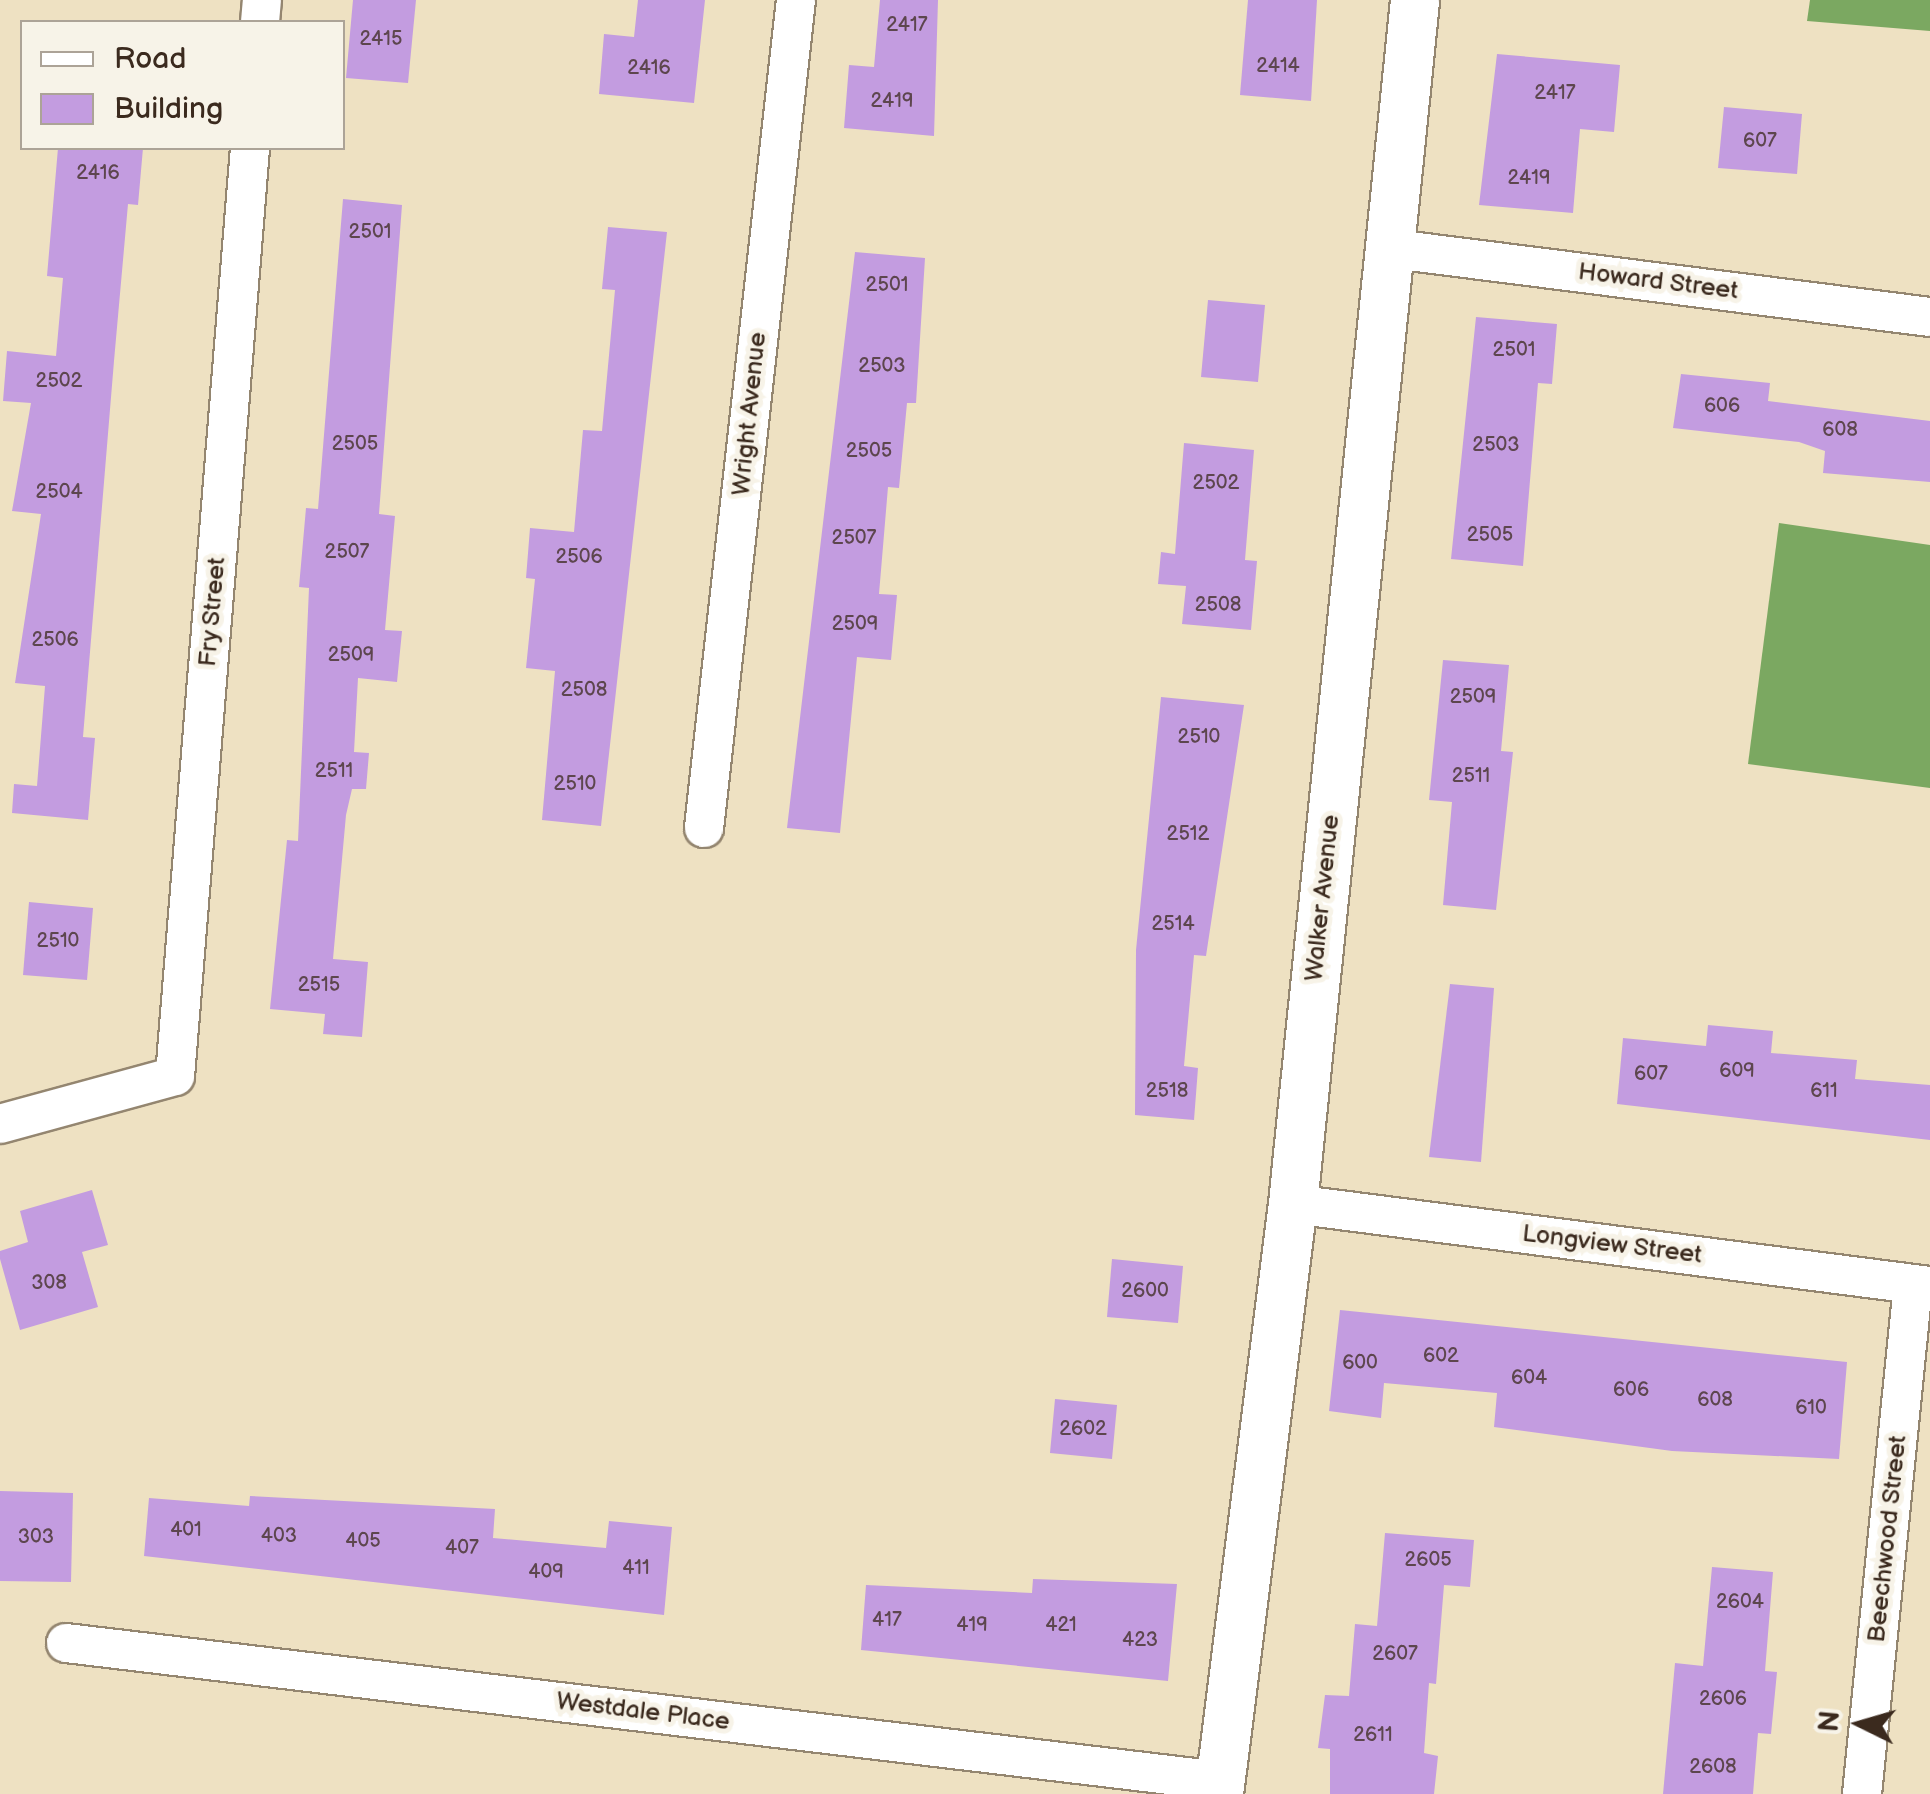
<!DOCTYPE html>
<style>
body{margin:0}
#map{position:relative;width:1930px;height:1794px;overflow:hidden;background:#eee1c2;font-family:"Balsamiq Sans",sans-serif}
div>[style]{position:absolute}
[style*='--x']{left:calc(var(--x)*1px);top:calc(var(--y)*1px);width:calc(var(--w)*1px);rotate:calc(var(--a)*1deg)}
.forest>*{inset:0;background:#7ba861}
.building>*{inset:0;background:#c39ce0}
.roads{filter:drop-shadow(2px 0 #948670) drop-shadow(-2px 0 #948670) drop-shadow(0 2px #948670) drop-shadow(0 -2px #948670)}
.minor>*{height:38px;margin:-19px;padding:0 19px;transform-origin:19px;border-radius:19px;background:#fff}
.tertiary>*{height:48px;margin:-24px;padding:0 24px;transform-origin:24px;border-radius:24px;background:#fff}
span{translate:-50% -50%;white-space:nowrap;text-align:center;line-height:1.15;-webkit-text-stroke:10px #f7f3e8;paint-order:stroke}
.number-label{font-size:20px;color:#5d464e}
.number-label span{-webkit-text-stroke-width:0}
.street-label{font-size:25px;color:#3b2a1e}
.legend{position:absolute;left:20px;top:20px;width:325px;height:130px;box-sizing:border-box;background:#f7f3e8;border:2px solid #aca397;margin:0;padding:12px 18px;list-style:none;font-size:30px;color:#3b2a1e}
.legend li{display:flex;align-items:center;gap:20px;height:50px}
.legend b{width:50px;border:2px solid #aca397}
.north{position:absolute;left:1810px;top:1674px;width:100px;height:100px;-webkit-text-stroke:8px #f7f3e8;paint-order:stroke;rotate:275deg;font-size:28px;font-weight:700;line-height:40px;text-align:center;color:#3b2a1e}
.north::after{content:'';display:block;margin:auto;width:35px;height:45px;background:#3b2a1e;clip-path:polygon(50% 0,100% 100%,50% 72%,0 100%)}
</style>
<div id="map">
<div class="forest">
<div style="clip-path:polygon(1810px 0,1930px 0,1930px 31px,1807px 21px)"></div>
<div style="clip-path:polygon(1779px 523px,1930px 545px,1930px 788px,1748px 764px)"></div>
</div>
<div class="building">
<div style="clip-path:polygon(353px 0,416px 0,408px 83px,346px 78px)"></div>
<div style="clip-path:polygon(638px 0,705px 0,694px 103px,599px 94px,604px 34px,634px 37px)"></div>
<div style="clip-path:polygon(880px 0,938px 0,934px 136px,844px 128px,849px 65px,874px 67px)"></div>
<div style="clip-path:polygon(1248px 0,1317px 0,1311px 101px,1240px 95px)"></div>
<div style="clip-path:polygon(1497px 54px,1620px 65px,1614px 132px,1580px 129px,1573px 213px,1479px 205px)"></div>
<div style="clip-path:polygon(1724px 107px,1802px 114px,1797px 174px,1718px 168px)"></div>
<div style="clip-path:polygon(58px 148px,143px 148px,138px 205px,128px 204px,114px 361px,83px 737px,95px 738px,88px 820px,12px 813px,14px 784px,37px 786px,45px 686px,15px 683px,41px 514px,12px 511px,31px 403px,3px 401px,7px 351px,56px 356px,63px 278px,47px 276px)"></div>
<div style="clip-path:polygon(343px 199px,402px 205px,379px 514px,395px 516px,385px 630px,402px 631px,397px 682px,358px 678px,354px 752px,369px 753px,366px 789px,352px 789px,346px 815px,333px 959px,368px 962px,362px 1037px,323px 1034px,325px 1014px,270px 1009px,287px 840px,298px 841px,309px 588px,299px 587px,306px 508px,318px 509px)"></div>
<div style="clip-path:polygon(608px 227px,667px 232px,601px 826px,542px 820px,555px 671px,526px 668px,535px 579px,526px 578px,530px 528px,574px 532px,583px 430px,602px 431px,615px 290px,602px 289px)"></div>
<div style="clip-path:polygon(855px 252px,925px 258px,916px 403px,907px 403px,899px 488px,888px 487px,879px 594px,897px 595px,891px 660px,857px 657px,840px 833px,787px 828px)"></div>
<div style="clip-path:polygon(1208px 300px,1265px 305px,1258px 382px,1201px 377px)"></div>
<div style="clip-path:polygon(1476px 317px,1557px 324px,1552px 384px,1538px 383px,1523px 566px,1451px 559px)"></div>
<div style="clip-path:polygon(1681px 374px,1770px 383px,1768px 401px,1930px 421px,1930px 482px,1823px 473px,1825px 451px,1799px 442px,1673px 428px)"></div>
<div style="clip-path:polygon(1184px 443px,1254px 450px,1245px 560px,1257px 561px,1251px 630px,1182px 624px,1186px 586px,1158px 584px,1161px 552px,1175px 554px)"></div>
<div style="clip-path:polygon(1443px 660px,1509px 665px,1501px 751px,1513px 752px,1496px 910px,1443px 905px,1452px 802px,1429px 800px)"></div>
<div style="clip-path:polygon(1161px 697px,1244px 705px,1206px 956px,1194px 955px,1184px 1066px,1198px 1068px,1194px 1120px,1135px 1115px,1136px 950px)"></div>
<div style="clip-path:polygon(29px 902px,93px 908px,87px 980px,23px 975px)"></div>
<div style="clip-path:polygon(1450px 984px,1494px 988px,1481px 1162px,1429px 1157px)"></div>
<div style="clip-path:polygon(1708px 1025px,1773px 1031px,1771px 1053px,1857px 1060px,1855px 1079px,1930px 1085px,1930px 1140px,1617px 1104px,1623px 1038px,1706px 1046px)"></div>
<div style="clip-path:polygon(92px 1190px,108px 1245px,82px 1252px,98px 1307px,20px 1330px,0 1259px,0 1251px,28px 1242px,20px 1211px)"></div>
<div style="clip-path:polygon(1112px 1259px,1183px 1266px,1178px 1323px,1107px 1317px)"></div>
<div style="clip-path:polygon(1340px 1310px,1847px 1362px,1839px 1459px,1672px 1451px,1494px 1427px,1497px 1393px,1384px 1383px,1381px 1418px,1329px 1411px)"></div>
<div style="clip-path:polygon(1055px 1399px,1117px 1405px,1112px 1459px,1050px 1453px)"></div>
<div style="clip-path:polygon(0 1491px,73px 1493px,71px 1582px,0 1581px)"></div>
<div style="clip-path:polygon(250px 1496px,495px 1509px,493px 1538px,606px 1548px,609px 1521px,672px 1527px,664px 1615px,144px 1556px,149px 1498px,249px 1506px)"></div>
<div style="clip-path:polygon(1385px 1533px,1474px 1540px,1470px 1587px,1444px 1585px,1436px 1684px,1429px 1683px,1424px 1753px,1438px 1756px,1434px 1794px,1330px 1794px,1330px 1749px,1318px 1748px,1325px 1695px,1349px 1696px,1355px 1624px,1377px 1626px)"></div>
<div style="clip-path:polygon(1712px 1567px,1773px 1572px,1765px 1671px,1777px 1672px,1771px 1734px,1758px 1733px,1753px 1794px,1663px 1794px,1675px 1663px,1703px 1666px)"></div>
<div style="clip-path:polygon(1033px 1579px,1177px 1584px,1168px 1681px,861px 1650px,866px 1585px,1032px 1593px)"></div>
</div>
<div class="roads">
<div class="minor">
<div style="--x:260;--y:22;--w:22;--a:-85"></div>
<div style="--x:1386;--y:248;--w:548;--a:7.23"></div>
<div style="--x:704;--y:828;--w:833;--a:-83.66"></div>
<div style="--x:0;--y:1124;--w:181;--a:-15.3"></div>
<div style="--x:175;--y:1076;--w:931;--a:-85.38"></div>
<div style="--x:1293;--y:1204;--w:642;--a:7.34"></div>
<div style="--x:66;--y:1643;--w:1162;--a:6.82"></div>
<div style="--x:1862;--y:1794;--w:512;--a:-84.28"></div>
</div>
<div class="tertiary">
<div style="--x:1219;--y:1794;--w:595;--a:-82.85"></div>
<div style="--x:1293;--y:1204;--w:1210;--a:-84.21"></div>
</div>
</div>
<div class="number-label">
<span style="left:907px;top:25px">2417</span>
<span style="left:381px;top:39px">2415</span>
<span style="left:1278px;top:66px">2414</span>
<span style="left:649px;top:68px">2416</span>
<span style="left:1555px;top:93px">2417</span>
<span style="left:892px;top:101px">2419</span>
<span style="left:1760px;top:141px">607</span>
<span style="left:98px;top:173px">2416</span>
<span style="left:1529px;top:178px">2419</span>
<span style="left:370px;top:232px">2501</span>
<span style="left:887px;top:285px">2501</span>
<span style="left:1514px;top:350px">2501</span>
<span style="left:882px;top:366px">2503</span>
<span style="left:59px;top:381px">2502</span>
<span style="left:1722px;top:406px">606</span>
<span style="left:1840px;top:430px">608</span>
<span style="left:355px;top:444px">2505</span>
<span style="left:1496px;top:445px">2503</span>
<span style="left:869px;top:451px">2505</span>
<span style="left:1216px;top:483px">2502</span>
<span style="left:59px;top:492px">2504</span>
<span style="left:1490px;top:535px">2505</span>
<span style="left:854px;top:538px">2507</span>
<span style="left:347px;top:552px">2507</span>
<span style="left:579px;top:557px">2506</span>
<span style="left:1218px;top:605px">2508</span>
<span style="left:855px;top:624px">2509</span>
<span style="left:55px;top:640px">2506</span>
<span style="left:351px;top:655px">2509</span>
<span style="left:584px;top:690px">2508</span>
<span style="left:1473px;top:697px">2509</span>
<span style="left:1199px;top:737px">2510</span>
<span style="left:334px;top:771px">2511</span>
<span style="left:1471px;top:776px">2511</span>
<span style="left:575px;top:784px">2510</span>
<span style="left:1188px;top:834px">2512</span>
<span style="left:1173px;top:924px">2514</span>
<span style="left:58px;top:941px">2510</span>
<span style="left:319px;top:985px">2515</span>
<span style="left:1737px;top:1071px">609</span>
<span style="left:1651px;top:1074px">607</span>
<span style="left:1167px;top:1091px">2518</span>
<span style="left:1824px;top:1091px">611</span>
<span style="left:49px;top:1283px">308</span>
<span style="left:1145px;top:1291px">2600</span>
<span style="left:1441px;top:1356px">602</span>
<span style="left:1360px;top:1363px">600</span>
<span style="left:1529px;top:1378px">604</span>
<span style="left:1631px;top:1390px">606</span>
<span style="left:1715px;top:1400px">608</span>
<span style="left:1811px;top:1408px">610</span>
<span style="left:1083px;top:1429px">2602</span>
<span style="left:186px;top:1530px">401</span>
<span style="left:279px;top:1536px">403</span>
<span style="left:36px;top:1537px">303</span>
<span style="left:363px;top:1541px">405</span>
<span style="left:462px;top:1548px">407</span>
<span style="left:1428px;top:1560px">2605</span>
<span style="left:636px;top:1568px">411</span>
<span style="left:546px;top:1572px">409</span>
<span style="left:1740px;top:1602px">2604</span>
<span style="left:887px;top:1620px">417</span>
<span style="left:972px;top:1625px">419</span>
<span style="left:1061px;top:1625px">421</span>
<span style="left:1140px;top:1640px">423</span>
<span style="left:1395px;top:1654px">2607</span>
<span style="left:1723px;top:1699px">2606</span>
<span style="left:1373px;top:1735px">2611</span>
<span style="left:1713px;top:1767px">2608</span>
</div>
<div class="street-label">
<span style="left:1658px;top:282px;rotate:7deg">Howard Street</span>
<span style="left:750px;top:414px;rotate:-84deg">Wright Avenue</span>
<span style="left:213px;top:612px;rotate:-85deg">Fry Street</span>
<span style="left:1323px;top:898px;rotate:-84deg">Walker Avenue</span>
<span style="left:1612px;top:1245px;rotate:7deg">Longview Street</span>
<span style="left:1888px;top:1539px;rotate:-84deg">Beechwood Street</span>
<span style="left:643px;top:1712px;rotate:7deg">Westdale Place</span>
</div>
<ul class="legend">
<li><b style="height:12px;background:#fff"></b>Road</li>
<li><b style="height:28px;background:#c39ce0"></b>Building</li>
</ul>
<div class="north">N</div>
</div>
